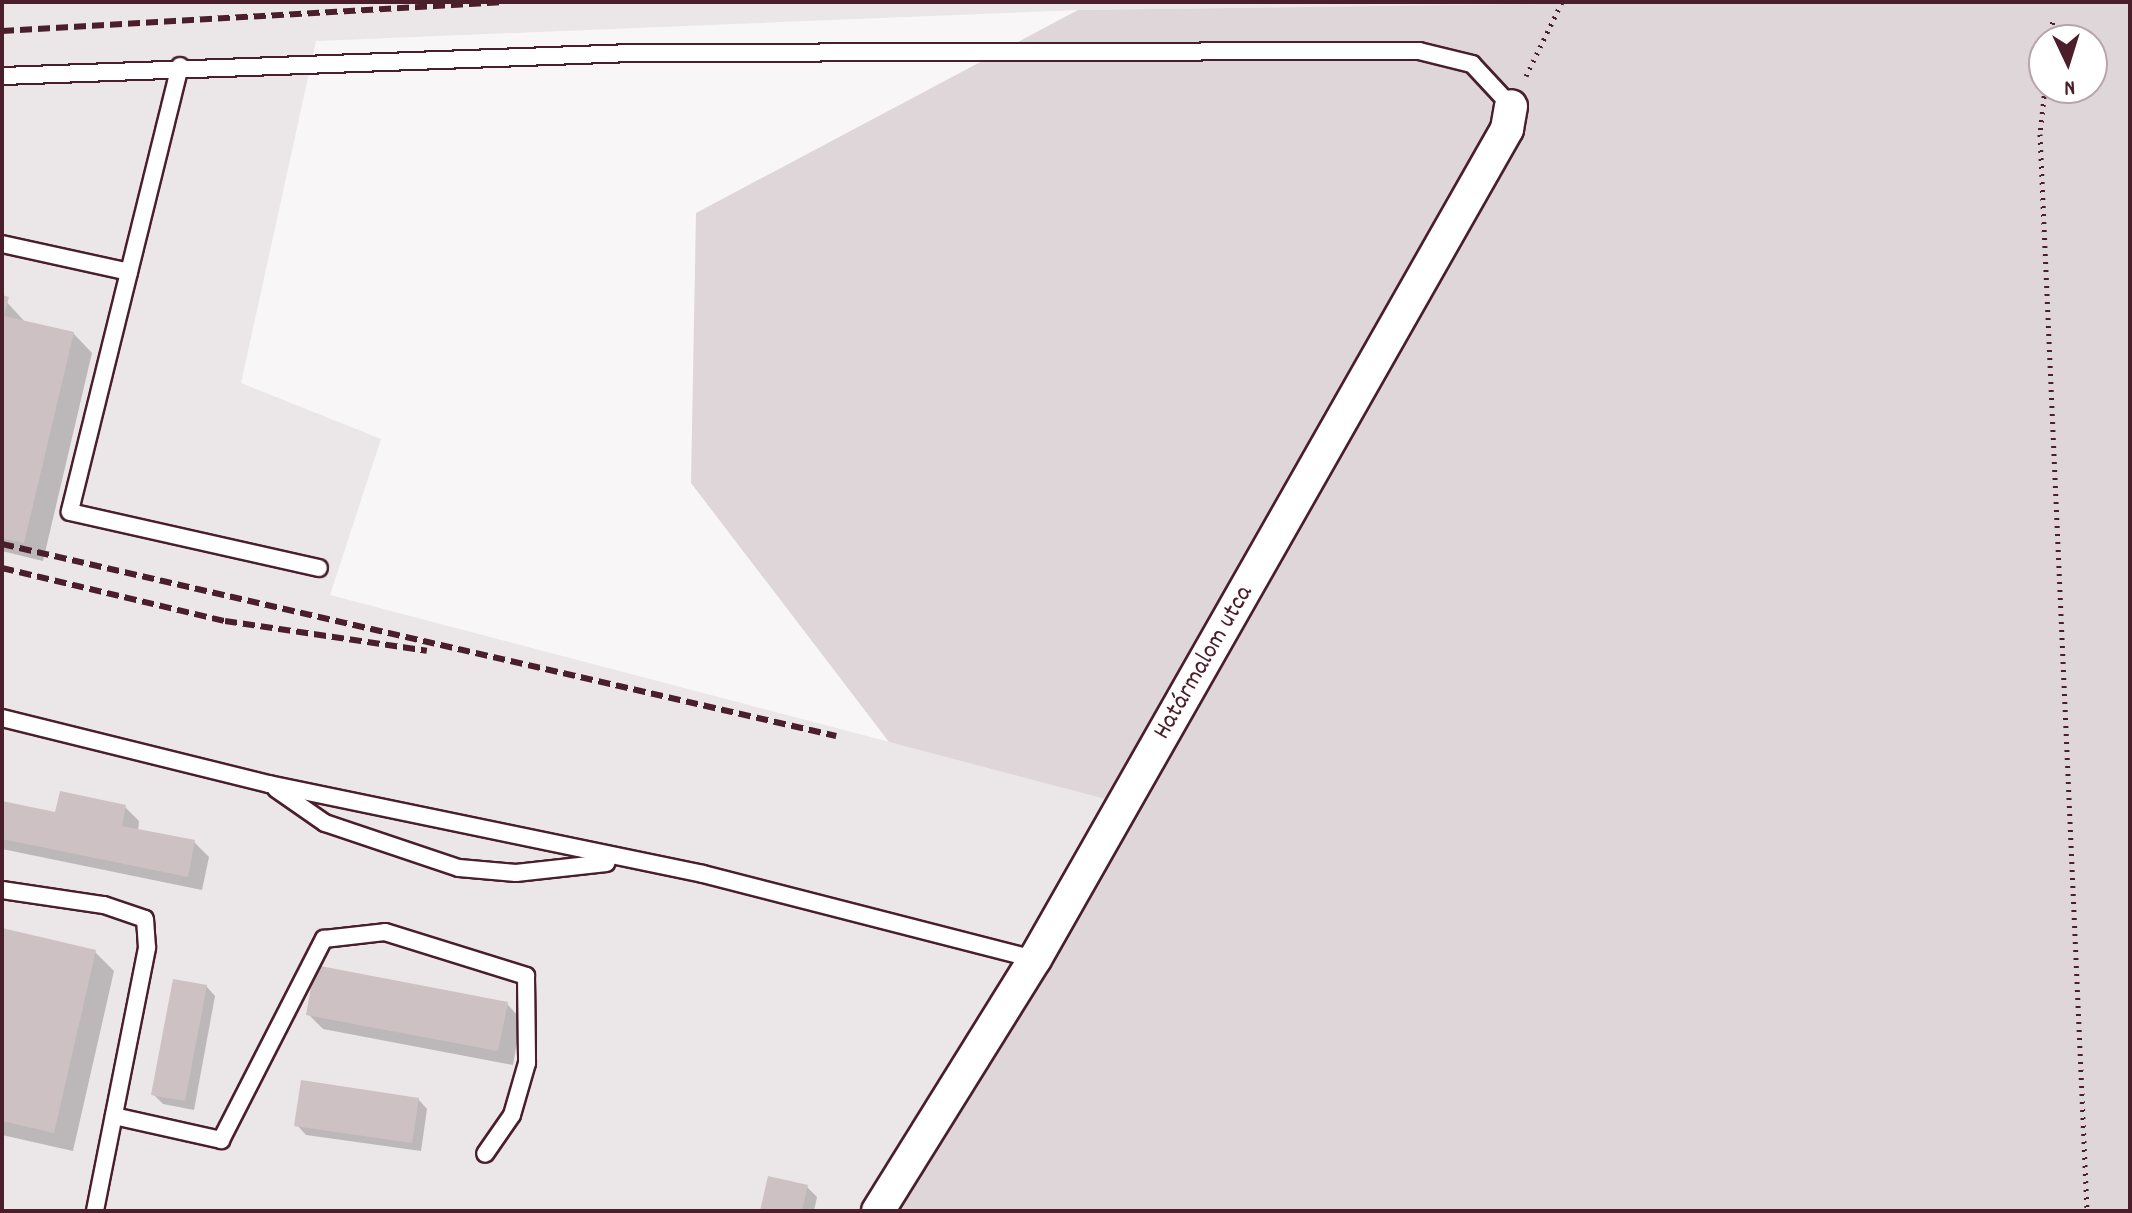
<!DOCTYPE html>
<meta charset="utf-8">
<style>
body{margin:0}
#map{position:relative;width:2132px;height:1213px;overflow:hidden;background:#f8f6f7;font-family:Dekko,sans-serif}
div>[style]{position:absolute}
[style*='--x']{left:calc(var(--x)*1px);top:calc(var(--y)*1px);width:calc(var(--w)*1px);rotate:calc(var(--a)*1deg)}
.built>*{inset:0;background:#ebe6e8}
.green>*{inset:0;background:#ded6d9}
.shadow>*{inset:0;background:#0003}
.building>*{inset:0;background:#cdc1c4}
.path>*{height:5px;margin-top:-2.5px;transform-origin:0;background:repeating-linear-gradient(90deg,#4a1f2b 0 2px,transparent 0 8px)}
.roads{filter:drop-shadow(2px 0 #4a1f2b) drop-shadow(-2px 0 #4a1f2b) drop-shadow(0 2px #4a1f2b) drop-shadow(0 -2px #4a1f2b)}
.service>*{height:16px;margin:-8px;padding:0 8px;transform-origin:8px;border-radius:8px;background:#fff}
.minor>*{height:32px;margin:-16px;padding:0 16px;transform-origin:16px;border-radius:16px;background:#fff}
.rail>*{height:6px;margin-top:-3px;transform-origin:0;background:repeating-linear-gradient(90deg,#4a1f2b 0 12px,transparent 0 18px)}
span{translate:-50% -50%;white-space:nowrap;text-align:center;line-height:1.15;-webkit-text-stroke:6px #fff;paint-order:stroke}
.street-label{font-size:26px;color:#4a1f2b}
.frame{position:absolute;inset:0;border:4px solid #4a1f2b;pointer-events:none}
.north{position:absolute;left:2028px;top:24px;width:80px;height:80px;box-sizing:border-box;background:#fff;border:2px solid #b7a5aa;border-radius:50%;rotate:176deg;font-size:22px;font-weight:700;line-height:32px;text-align:center;color:#4a1f2b}
.north::after{content:'';display:block;margin:auto;width:28px;height:36px;background:#4a1f2b;clip-path:polygon(50% 0,100% 100%,50% 72%,0 100%)}
</style>
<div id="map">
<div class="built">
<div style="clip-path:polygon(2px 2px,1686px 2px,1078px 10px,316px 41px,241px 383px,381px 439px,330px 595px,1118px 802px,863px 1211px,2px 1211px)"></div>
</div>
<div class="green">
<div style="clip-path:polygon(evenodd,1686px 2px,2130px 2px,2130px 1211px,863px 1211px,1117px 802px,889px 742px,691px 483px,696px 213px,1078px 10px,1686px 2px,2044px 40px,2092px 40px,2092px 88px,2044px 88px,2044px 40px)"></div>
</div>
<div class="shadow">
<div style="clip-path:polygon(2px 297px,26px 323px,73px 333px,92px 353px,43px 561px,2px 551px)"></div>
<div style="clip-path:polygon(2px 803px,57px 814px,125px 807px,139px 821px,138px 831px,194px 842px,209px 857px,202px 890px,2px 849px)"></div>
<div style="clip-path:polygon(2px 930px,95px 952px,114px 971px,73px 1151px,2px 1135px)"></div>
<div style="clip-path:polygon(206px 986px,215px 996px,194px 1110px,163px 1104px,153px 1094px)"></div>
<div style="clip-path:polygon(507px 1004px,521px 1019px,513px 1065px,323px 1029px,308px 1014px)"></div>
<div style="clip-path:polygon(418px 1099px,427px 1109px,421px 1151px,306px 1135px,297px 1125px)"></div>
<div style="clip-path:polygon(807px 1187px,817px 1197px,814px 1211px,762px 1211px)"></div>
</div>
<div class="building">
<div style="clip-path:polygon(2px 295px,9px 297px,4px 316px,74px 332px,24px 543px,2px 538px)"></div>
<div style="clip-path:polygon(60px 791px,126px 805px,122px 826px,195px 840px,188px 877px,2px 839px,2px 801px,55px 812px)"></div>
<div style="clip-path:polygon(2px 928px,96px 950px,54px 1133px,2px 1121px)"></div>
<div style="clip-path:polygon(315px 965px,508px 1002px,498px 1051px,306px 1015px)"></div>
<div style="clip-path:polygon(173px 979px,207px 985px,185px 1101px,151px 1095px)"></div>
<div style="clip-path:polygon(301px 1080px,419px 1098px,412px 1143px,294px 1126px)"></div>
<div style="clip-path:polygon(768px 1176px,808px 1185px,802px 1211px,760px 1211px)"></div>
</div>
<div class="path">
<div style="--x:2051;--y:40;--w:22;--a:-85"></div>
<div style="--x:1526;--y:76;--w:82;--a:-64.1"></div>
<div style="--x:2045;--y:88;--w:46;--a:96.2"></div>
<div style="--x:2040;--y:134;--w:1078;--a:87.5"></div>
</div>
<div class="roads">
<div class="service">
<div style="--x:180;--y:66;--w:459;--a:103.9"></div>
<div style="--x:70;--y:512;--w:255;--a:12.7"></div>
<div style="--x:2;--y:76;--w:630;--a:-2.09"></div>
<div style="--x:632;--y:53;--w:787;--a:-0.15"></div>
<div style="--x:1419;--y:51;--w:55;--a:13.8"></div>
<div style="--x:1472;--y:64;--w:57;--a:47.1"></div>
<div style="--x:2;--y:244;--w:130;--a:12.4"></div>
<div style="--x:2;--y:718;--w:275;--a:13.9"></div>
<div style="--x:269;--y:784;--w:443;--a:11.7"></div>
<div style="--x:703;--y:874;--w:343;--a:14.4"></div>
<div style="--x:276;--y:789;--w:60;--a:34.8"></div>
<div style="--x:325;--y:823;--w:141;--a:18.6"></div>
<div style="--x:459;--y:868;--w:57;--a:5"></div>
<div style="--x:516;--y:873;--w:91;--a:-6.3"></div>
<div style="--x:2;--y:890;--w:103;--a:8.4"></div>
<div style="--x:104;--y:905;--w:43;--a:18.9"></div>
<div style="--x:145;--y:919;--w:29;--a:86"></div>
<div style="--x:147;--y:948;--w:268;--a:101.2"></div>
<div style="--x:114;--y:1116;--w:110;--a:12.6"></div>
<div style="--x:221;--y:1140;--w:226;--a:-62.9"></div>
<div style="--x:324;--y:939;--w:61;--a:-6.5"></div>
<div style="--x:385;--y:932;--w:148;--a:17.3"></div>
<div style="--x:526;--y:976;--w:87;--a:89.3"></div>
<div style="--x:527;--y:1063;--w:54;--a:106.1"></div>
<div style="--x:512;--y:1115;--w:47;--a:124.7"></div>
</div>
<div class="minor">
<div style="--x:878;--y:1211;--w:297;--a:-58.1"></div>
<div style="--x:1035;--y:959;--w:955;--a:-60.37"></div>
<div style="--x:1507;--y:129;--w:23;--a:-80"></div>
</div>
</div>
<div class="rail">
<div style="--x:2;--y:31;--w:499;--a:-3.3"></div>
<div style="--x:2;--y:544;--w:856;--a:12.96"></div>
<div style="--x:2;--y:568;--w:229;--a:13.4"></div>
<div style="--x:225;--y:621;--w:204;--a:8.4"></div>
</div>
<div class="street-label">
<span style="left:1204px;top:663px;rotate:-60deg">Határmalom utca</span>
</div>
<div class="frame"></div>
<div class="north">N</div>
</div>
